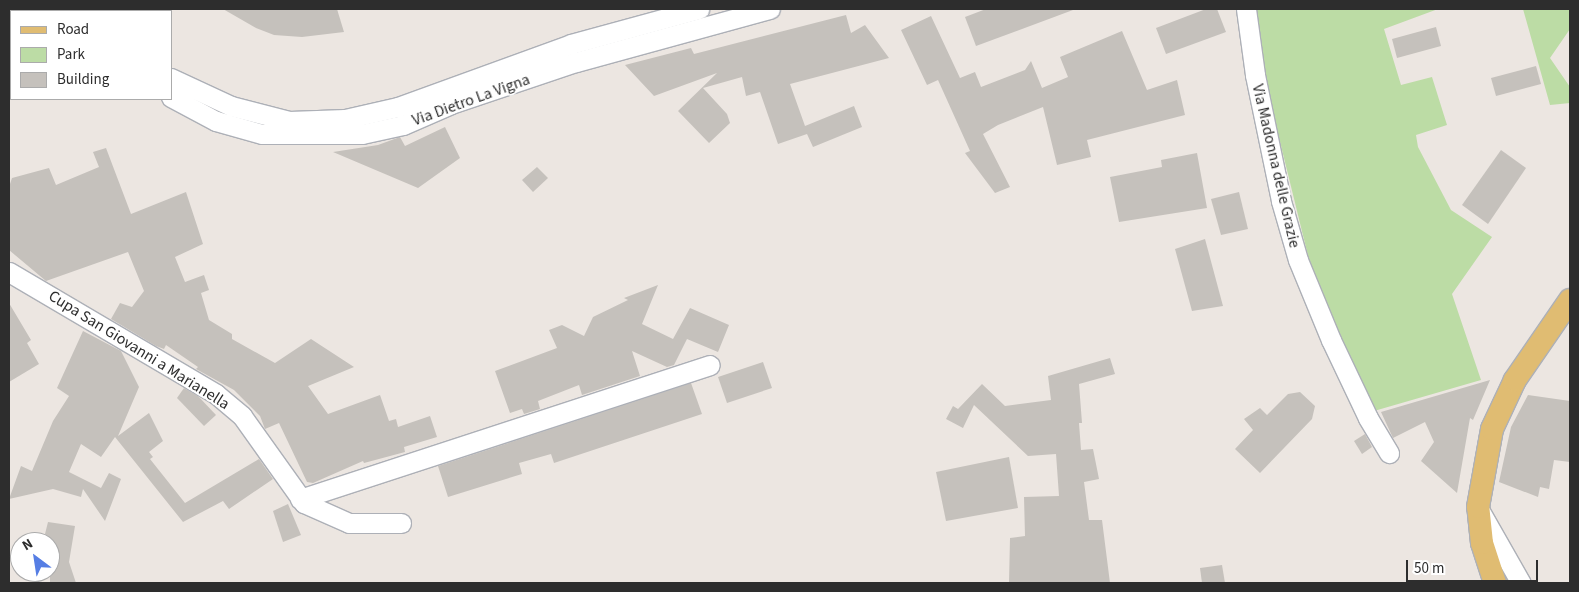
<!DOCTYPE html>
<style>
body{margin:0}
#map{position:relative;width:1579px;height:592px;overflow:hidden;background:#ece6e1;font-family:"Source Sans 3",sans-serif}
div>[style]{position:absolute}
[style*='--x']{left:calc(var(--x)*1px);top:calc(var(--y)*1px);width:calc(var(--w)*1px);rotate:calc(var(--a)*1deg)}
.green>*{inset:0;background:#bcdca5}
.building>*{inset:0;background:#c5c1bc}
.roads{filter:drop-shadow(1px 0 #adb0b7) drop-shadow(-1px 0 #adb0b7) drop-shadow(0 1px #adb0b7) drop-shadow(0 -1px #adb0b7)}
.minor>*{height:19px;margin:-9.5px;padding:0 9.5px;transform-origin:9.5px;border-radius:9.5px;background:#fff}
.major>*{height:22px;margin:-11px;padding:0 11px;transform-origin:11px;border-radius:11px;background:#e0bc72}
span{translate:-50% -50%;white-space:nowrap;text-align:center;line-height:1.15;-webkit-text-stroke:4px #fff;paint-order:stroke}
.street-label{font-size:16px;color:#2d2d2d}
.frame{position:absolute;inset:0;border:10px solid #2d2d2d;pointer-events:none}
.legend{position:absolute;left:10px;top:10px;width:162px;height:90px;box-sizing:border-box;background:#fff;border:1px solid #ababab;margin:0;padding:6px 9px;list-style:none;font-size:15px;color:#2d2d2d}
.legend li{display:flex;align-items:center;gap:10px;height:25px}
.legend b{width:25px;border:1px solid #ababab}
.north{position:absolute;left:10px;top:532px;width:50px;height:50px;box-sizing:border-box;background:#fff;border:1px solid #ababab;border-radius:50%;rotate:329deg;font-size:14px;font-weight:700;line-height:20px;text-align:center;color:#2d2d2d}
.north::after{content:'';display:block;margin:auto;width:18px;height:22px;background:#567ee4;clip-path:polygon(50% 0,100% 100%,50% 72%,0 100%)}
.scale{position:absolute;left:1406px;top:560px;width:132px;height:22px;box-sizing:border-box;border:2px solid #2d2d2d;border-top:0;padding-left:6px;font-size:15px;line-height:18px;white-space:nowrap;color:#2d2d2d;-webkit-text-stroke:4px #fff;paint-order:stroke}
</style>
<div id="map">
<div class="green">
<div style="clip-path:polygon(1255px 9px,1438px 9px,1384px 29px,1401px 85px,1432px 77px,1447px 125px,1416px 135px,1418px 147px,1451px 210px,1492px 237px,1452px 294px,1481px 380px,1374px 411px,1313px 276px,1269px 97px)"></div>
<div style="clip-path:polygon(1523px 9px,1570px 9px,1570px 29px,1550px 58px,1570px 87px,1570px 103px,1550px 105px)"></div>
</div>
<div class="building">
<div style="clip-path:polygon(223px 9px,337px 9px,344px 32px,302px 37px,274px 35px,256px 28px)"></div>
<div style="clip-path:polygon(986px 9px,1073px 9px,1073px 10px,976px 46px,965px 17px)"></div>
<div style="clip-path:polygon(1206px 9px,1217px 9px,1226px 32px,1166px 54px,1156px 28px)"></div>
<div style="clip-path:polygon(846px 15px,851px 33px,865px 25px,889px 58px,790px 84px,805px 126px,854px 106px,862px 127px,813px 147px,807px 134px,778px 144px,760px 92px,746px 96px,742px 77px,703px 88px,727px 114px,730px 123px,709px 143px,678px 111px,717px 73px,654px 96px,625px 65px,691px 48px,694px 54px)"></div>
<div style="clip-path:polygon(931px 16px,960px 78px,975px 72px,981px 87px,1025px 70px,1031px 61px,1042px 88px,1068px 77px,1060px 57px,1122px 31px,1147px 90px,1177px 80px,1185px 115px,1087px 140px,1091px 157px,1057px 165px,1043px 107px,998px 125px,983px 134px,1010px 187px,995px 193px,965px 153px,970px 151px,938px 80px,927px 85px,901px 30px)"></div>
<div style="clip-path:polygon(1436px 27px,1441px 46px,1397px 58px,1392px 39px)"></div>
<div style="clip-path:polygon(1536px 66px,1541px 84px,1496px 96px,1491px 78px)"></div>
<div style="clip-path:polygon(445px 127px,460px 158px,418px 188px,333px 152px,378px 145px,400px 137px,405px 146px)"></div>
<div style="clip-path:polygon(106px 148px,131px 214px,186px 192px,203px 244px,175px 257px,185px 282px,204px 275px,209px 290px,201px 293px,209px 320px,232px 334px,232px 339px,275px 363px,311px 339px,354px 367px,308px 386px,328px 414px,380px 395px,389px 421px,396px 419px,398px 427px,430px 416px,437px 437px,404px 447px,405px 452px,364px 463px,363px 461px,313px 483px,307px 482px,279px 423px,265px 429px,260px 416px,234px 390px,196px 369px,198px 367px,166px 345px,164px 349px,156px 346px,111px 319px,120px 303px,132px 307px,144px 291px,128px 252px,46px 281px,9px 250px,9px 187px,12px 178px,49px 168px,56px 185px,99px 167px,93px 152px)"></div>
<div style="clip-path:polygon(1501px 150px,1526px 168px,1488px 224px,1462px 205px)"></div>
<div style="clip-path:polygon(1197px 153px,1207px 208px,1119px 222px,1110px 177px,1162px 167px,1161px 160px)"></div>
<div style="clip-path:polygon(537px 167px,548px 178px,533px 192px,522px 180px)"></div>
<div style="clip-path:polygon(1239px 192px,1248px 229px,1221px 235px,1211px 199px)"></div>
<div style="clip-path:polygon(1205px 239px,1223px 306px,1192px 311px,1175px 249px)"></div>
<div style="clip-path:polygon(658px 285px,642px 324px,673px 339px,690px 308px,729px 325px,718px 352px,687px 339px,674px 365px,667px 367px,632px 351px,640px 376px,582px 395px,579px 385px,538px 401px,540px 409px,524px 414px,522px 409px,510px 413px,495px 371px,557px 348px,549px 330px,562px 325px,584px 336px,593px 317px,628px 300px,624px 298px)"></div>
<div style="clip-path:polygon(9px 303px,31px 340px,27px 343px,39px 364px,9px 382px)"></div>
<div style="clip-path:polygon(83px 331px,121px 351px,139px 387px,118px 436px,149px 413px,163px 441px,149px 452px,153px 457px,150px 459px,185px 503px,259px 459px,273px 479px,229px 509px,223px 501px,183px 522px,115px 437px,101px 457px,81px 444px,69px 472px,101px 488px,109px 473px,121px 479px,105px 521px,83px 489px,81px 497px,53px 489px,9px 499px,21px 466px,32px 471px,53px 421px,69px 396px,57px 388px)"></div>
<div style="clip-path:polygon(1110px 358px,1115px 374px,1079px 384px,1082px 423px,1079px 423px,1081px 450px,1093px 449px,1099px 479px,1084px 482px,1089px 520px,1102px 520px,1110px 583px,1009px 583px,1010px 538px,1025px 536px,1024px 497px,1059px 496px,1056px 454px,1028px 456px,974px 405px,963px 428px,946px 419px,953px 406px,958px 409px,982px 384px,1005px 406px,1051px 400px,1048px 376px)"></div>
<div style="clip-path:polygon(763px 362px,772px 388px,727px 403px,718px 377px)"></div>
<div style="clip-path:polygon(1490px 380px,1473px 420px,1470px 418px,1457px 493px,1421px 461px,1434px 442px,1425px 422px,1393px 438px,1381px 412px)"></div>
<div style="clip-path:polygon(691px 383px,702px 414px,554px 463px,551px 454px,519px 463px,522px 474px,448px 497px,438px 466px)"></div>
<div style="clip-path:polygon(184px 388px,198px 396px,216px 415px,204px 426px,177px 398px)"></div>
<div style="clip-path:polygon(1300px 392px,1315px 406px,1312px 419px,1260px 473px,1235px 449px,1253px 430px,1244px 419px,1260px 408px,1267px 415px,1288px 394px)"></div>
<div style="clip-path:polygon(1528px 395px,1570px 401px,1570px 462px,1554px 460px,1549px 489px,1540px 487px,1538px 497px,1499px 482px,1511px 427px)"></div>
<div style="clip-path:polygon(1365px 434px,1372px 447px,1362px 454px,1354px 441px)"></div>
<div style="clip-path:polygon(1009px 457px,1018px 508px,946px 521px,936px 472px)"></div>
<div style="clip-path:polygon(288px 504px,301px 535px,283px 542px,273px 511px)"></div>
<div style="clip-path:polygon(48px 522px,75px 526px,69px 562px,76px 583px,50px 583px,50px 542px,43px 542px)"></div>
<div style="clip-path:polygon(1222px 565px,1225px 583px,1202px 583px,1200px 568px)"></div>
</div>
<div class="roads">
<div class="minor">
<div style="--x:71;--y:9;--w:3;--a:45"></div>
<div style="--x:94;--y:9;--w:4;--a:34"></div>
<div style="--x:1246;--y:9;--w:67;--a:82.2"></div>
<div style="--x:1255;--y:75;--w:129;--a:78.3"></div>
<div style="--x:1281;--y:201;--w:61;--a:73.9"></div>
<div style="--x:1298;--y:260;--w:87;--a:67.6"></div>
<div style="--x:1331;--y:340;--w:86;--a:64.6"></div>
<div style="--x:1368;--y:418;--w:41;--a:59"></div>
<div style="--x:171;--y:78;--w:66;--a:25"></div>
<div style="--x:231;--y:106;--w:60;--a:14.5"></div>
<div style="--x:289;--y:121;--w:56;--a:-2"></div>
<div style="--x:345;--y:119;--w:54;--a:-12.8"></div>
<div style="--x:398;--y:107;--w:184;--a:-20"></div>
<div style="--x:571;--y:44;--w:133;--a:-15.3"></div>
<div style="--x:171;--y:97;--w:51;--a:28.1"></div>
<div style="--x:216;--y:121;--w:48;--a:15.8"></div>
<div style="--x:262;--y:134;--w:100;--a:0"></div>
<div style="--x:362;--y:134;--w:42;--a:-12.4"></div>
<div style="--x:403;--y:125;--w:52;--a:-23.6"></div>
<div style="--x:451;--y:104;--w:132;--a:-18.6"></div>
<div style="--x:576;--y:62;--w:201;--a:-15.3"></div>
<div style="--x:9;--y:272;--w:240;--a:30.5"></div>
<div style="--x:216;--y:394;--w:34;--a:40"></div>
<div style="--x:242;--y:416;--w:107;--a:54.5"></div>
<div style="--x:304;--y:503;--w:49;--a:24"></div>
<div style="--x:349;--y:523;--w:52;--a:0"></div>
<div style="--x:300;--y:499;--w:431;--a:-18.1"></div>
<div style="--x:1481;--y:513;--w:81;--a:60.3"></div>
</div>
<div class="major">
<div style="--x:1495;--y:583;--w:42;--a:-108"></div>
<div style="--x:1482;--y:543;--w:36;--a:-96"></div>
<div style="--x:1478;--y:507;--w:79;--a:-79.8"></div>
<div style="--x:1492;--y:429;--w:54;--a:-64.9"></div>
<div style="--x:1515;--y:380;--w:97;--a:-55.5"></div>
</div>
</div>
<div class="street-label">
<span style="left:471px;top:100px;rotate:-20deg">Via Dietro La Vigna</span>
<span style="left:1276px;top:166px;rotate:77deg">Via Madonna delle Grazie</span>
<span style="left:139px;top:350px;rotate:32deg">Cupa San Giovanni a Marianella</span>
</div>
<div class="frame"></div>
<ul class="legend">
<li><b style="height:6px;background:#e0bc72"></b>Road</li>
<li><b style="height:14px;background:#bcdca5"></b>Park</li>
<li><b style="height:14px;background:#c5c1bc"></b>Building</li>
</ul>
<div class="north">N</div>
<div class="scale">50 m</div>
</div>
